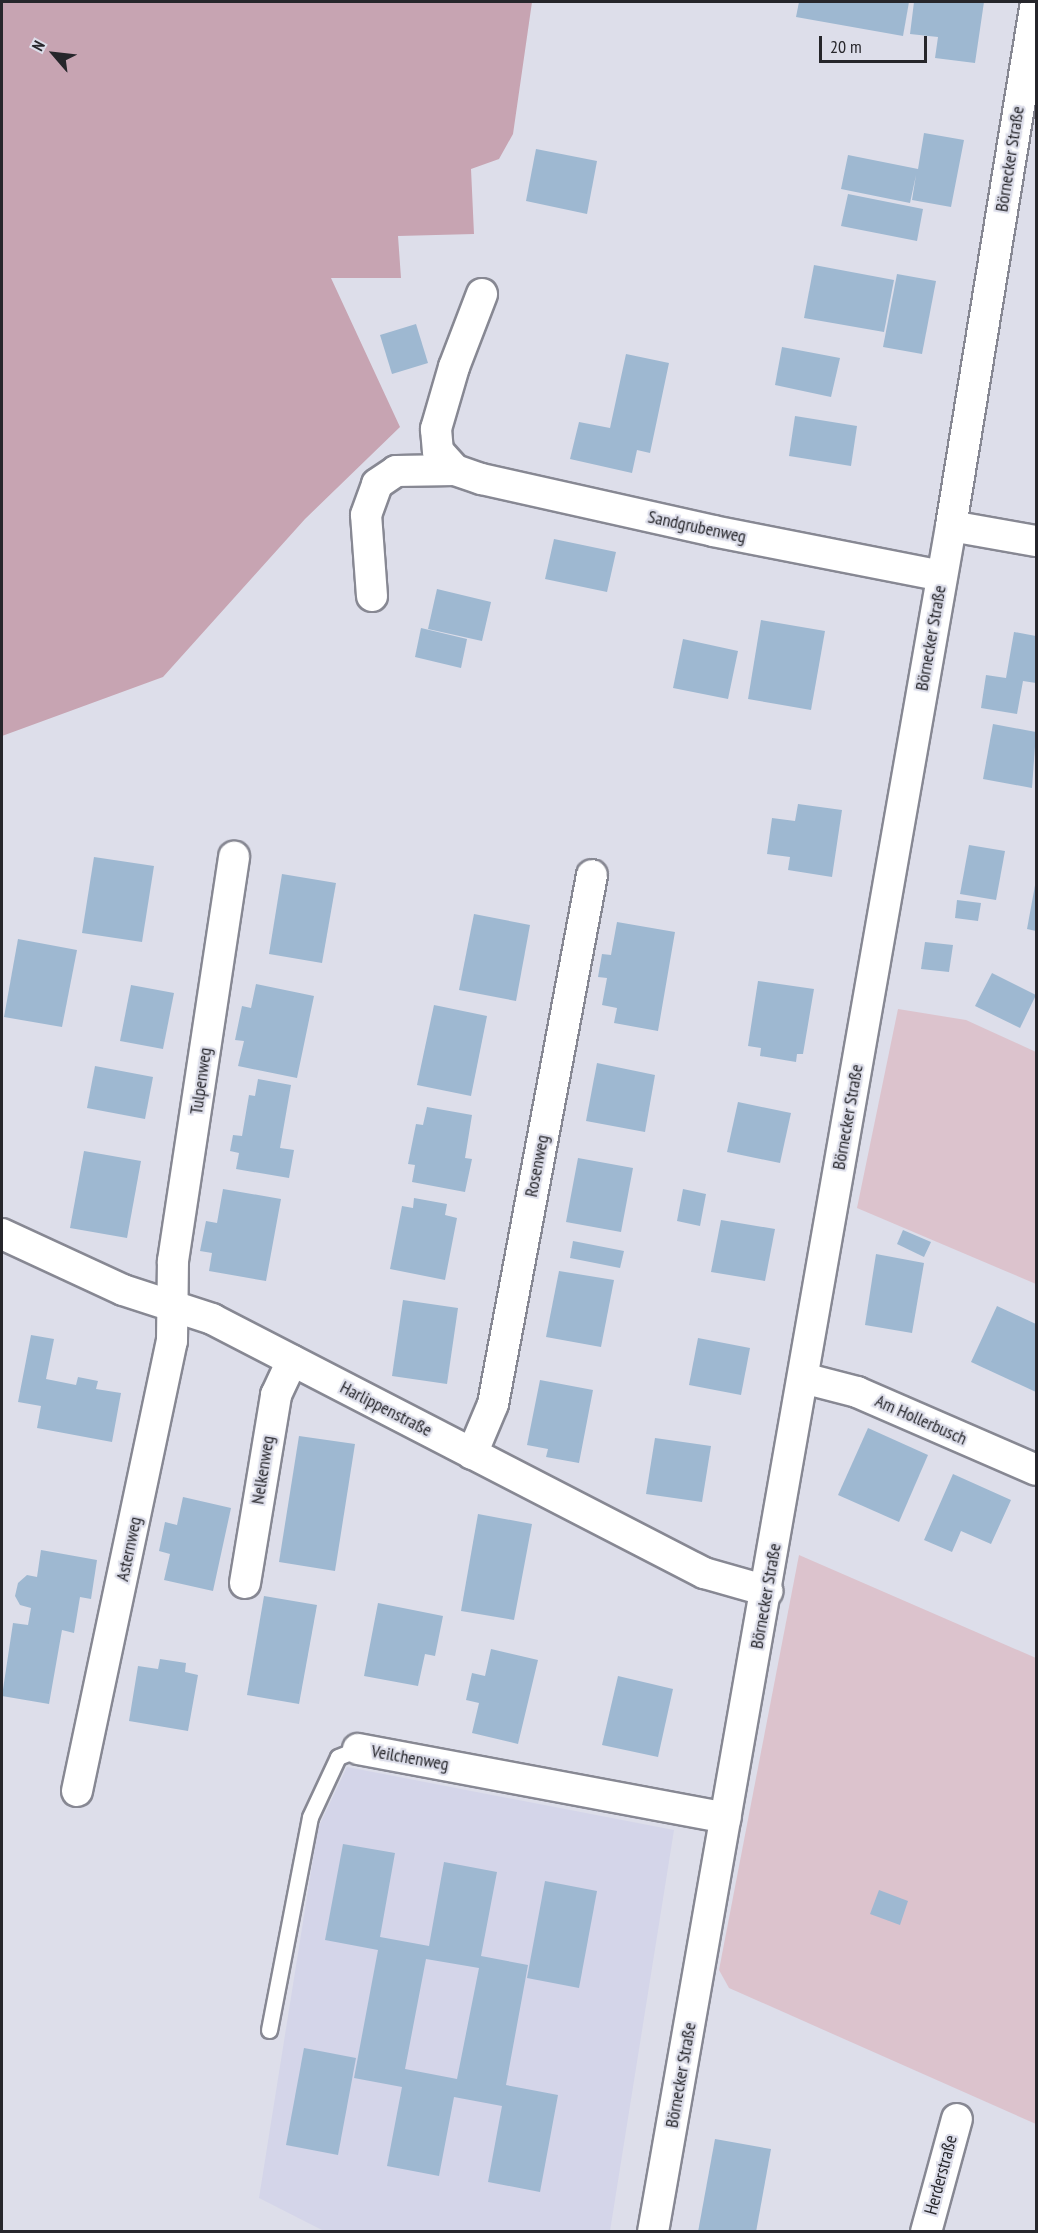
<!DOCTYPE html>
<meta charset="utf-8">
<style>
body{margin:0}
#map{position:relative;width:1038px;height:2233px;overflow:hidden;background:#dddeea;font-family:"PT Sans Narrow",sans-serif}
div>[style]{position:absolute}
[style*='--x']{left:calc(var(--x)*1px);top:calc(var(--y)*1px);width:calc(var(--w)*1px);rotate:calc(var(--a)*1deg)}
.built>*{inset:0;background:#d4d5e9}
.green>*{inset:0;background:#dcc3cd}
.forest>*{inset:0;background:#c7a4b2}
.building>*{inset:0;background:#9eb8d1}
.roads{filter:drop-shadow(2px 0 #878893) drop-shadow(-2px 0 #878893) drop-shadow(0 2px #878893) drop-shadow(0 -2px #878893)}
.service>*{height:15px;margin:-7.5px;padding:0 7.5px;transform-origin:7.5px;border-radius:7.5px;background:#fff}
.minor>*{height:30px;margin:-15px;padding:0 15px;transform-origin:15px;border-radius:15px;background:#fff}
span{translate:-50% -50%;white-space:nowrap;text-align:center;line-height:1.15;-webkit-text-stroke:4.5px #dddeea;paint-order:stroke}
.street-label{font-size:18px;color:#26262b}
.frame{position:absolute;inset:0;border:3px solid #26262b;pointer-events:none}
.north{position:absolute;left:24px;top:24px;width:60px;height:60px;-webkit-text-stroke:4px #dddeea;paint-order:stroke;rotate:298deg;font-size:16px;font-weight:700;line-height:24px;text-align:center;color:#26262b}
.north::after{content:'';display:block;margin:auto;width:21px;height:27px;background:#26262b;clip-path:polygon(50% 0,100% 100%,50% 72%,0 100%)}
.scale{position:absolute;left:819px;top:36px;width:108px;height:27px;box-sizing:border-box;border:3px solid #26262b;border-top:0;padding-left:8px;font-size:18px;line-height:21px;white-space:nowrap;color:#26262b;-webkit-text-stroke:4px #dddeea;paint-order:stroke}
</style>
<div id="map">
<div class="built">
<div style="clip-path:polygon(347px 1767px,674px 1830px,610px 2231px,324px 2231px,259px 2198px,318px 1828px)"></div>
</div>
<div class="green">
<div style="clip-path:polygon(898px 1009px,966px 1020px,1036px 1052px,1036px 1284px,857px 1208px)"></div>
<div style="clip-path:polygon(799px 1555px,1036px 1658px,1036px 2124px,729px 1988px,719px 1970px)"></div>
</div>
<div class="forest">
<div style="clip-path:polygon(2px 2px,532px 2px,513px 134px,499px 159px,471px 169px,474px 234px,398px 236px,401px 278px,331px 278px,400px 427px,305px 519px,163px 677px,2px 736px)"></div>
</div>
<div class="building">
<div style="clip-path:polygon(799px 2px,909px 2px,903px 36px,796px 17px)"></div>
<div style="clip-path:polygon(914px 2px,984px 2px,975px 63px,935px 58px,938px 37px,910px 34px)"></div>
<div style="clip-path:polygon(924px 133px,964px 140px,951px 207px,912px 200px,916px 175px,910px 203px,841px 189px,848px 155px,918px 169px)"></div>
<div style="clip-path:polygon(536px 149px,597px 161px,587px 214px,526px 201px)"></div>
<div style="clip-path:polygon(848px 194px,923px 209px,917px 241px,841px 226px)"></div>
<div style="clip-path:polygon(814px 265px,894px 280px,884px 332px,804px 318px)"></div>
<div style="clip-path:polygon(897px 274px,936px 281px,922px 354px,883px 347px)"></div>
<div style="clip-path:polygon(416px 324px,428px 363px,392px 374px,380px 335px)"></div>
<div style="clip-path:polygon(782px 347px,840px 358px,831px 397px,775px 385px)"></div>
<div style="clip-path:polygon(626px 354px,669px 363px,650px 453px,637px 450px,632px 473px,570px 459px,579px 422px,610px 428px)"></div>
<div style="clip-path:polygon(795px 416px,857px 426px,851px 466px,789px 456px)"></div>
<div style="clip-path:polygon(554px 539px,616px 552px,607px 592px,545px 579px)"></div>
<div style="clip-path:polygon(437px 589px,491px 602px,482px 641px,428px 629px)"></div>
<div style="clip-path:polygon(761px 620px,825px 631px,811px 710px,748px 699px)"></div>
<div style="clip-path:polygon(421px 628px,467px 639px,461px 668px,415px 657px)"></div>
<div style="clip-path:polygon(1014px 632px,1036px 636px,1036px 683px,1023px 681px,1017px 714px,981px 708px,986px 675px,1006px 678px)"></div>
<div style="clip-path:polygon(683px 639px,738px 651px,728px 699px,673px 688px)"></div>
<div style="clip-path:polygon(993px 724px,1036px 732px,1032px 788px,983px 779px)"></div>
<div style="clip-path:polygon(798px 804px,842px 810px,832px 877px,788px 870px,790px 857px,767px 854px,772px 818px,795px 821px)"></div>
<div style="clip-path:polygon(969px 845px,1005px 851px,996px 900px,960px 894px)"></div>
<div style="clip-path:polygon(94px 857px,154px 866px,142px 942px,82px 933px)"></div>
<div style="clip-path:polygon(282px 874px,336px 883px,322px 963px,269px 954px)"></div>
<div style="clip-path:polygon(1036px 880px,1036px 931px,1027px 929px)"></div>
<div style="clip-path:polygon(957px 900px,981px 903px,978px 921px,955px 918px)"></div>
<div style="clip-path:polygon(474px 914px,530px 925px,516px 1001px,459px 990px)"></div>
<div style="clip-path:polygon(617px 922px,675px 932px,658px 1031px,614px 1023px,617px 1008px,602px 1005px,607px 978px,598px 977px,602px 954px,611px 955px)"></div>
<div style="clip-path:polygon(18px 939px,77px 950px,62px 1027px,4px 1017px)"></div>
<div style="clip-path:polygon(925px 942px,953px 945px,949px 972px,921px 969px)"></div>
<div style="clip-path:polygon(992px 973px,1036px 995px,1020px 1028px,975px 1006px)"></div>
<div style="clip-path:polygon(758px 981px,814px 989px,803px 1054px,797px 1054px,796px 1062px,760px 1056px,761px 1048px,748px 1046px)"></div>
<div style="clip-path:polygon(256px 984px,314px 996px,297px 1078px,238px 1066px,244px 1041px,235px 1040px,242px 1006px,251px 1008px)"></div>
<div style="clip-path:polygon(131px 985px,174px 993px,163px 1049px,120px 1041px)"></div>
<div style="clip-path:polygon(434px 1005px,487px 1016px,471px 1096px,417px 1085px)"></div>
<div style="clip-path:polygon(597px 1063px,655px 1075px,645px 1132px,586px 1121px)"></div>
<div style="clip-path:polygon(95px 1066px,153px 1077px,145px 1119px,87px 1108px)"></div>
<div style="clip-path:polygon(258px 1079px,291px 1085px,280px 1148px,294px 1150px,289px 1178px,236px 1169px,239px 1153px,230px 1151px,233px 1135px,242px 1136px,249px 1095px,255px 1096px)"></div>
<div style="clip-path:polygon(738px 1102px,791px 1113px,780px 1163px,727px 1152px)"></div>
<div style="clip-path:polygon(427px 1107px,472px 1115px,465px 1158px,472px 1159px,465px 1192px,412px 1182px,415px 1165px,408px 1164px,416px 1124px,423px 1125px)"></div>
<div style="clip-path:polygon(84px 1151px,141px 1161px,127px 1238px,70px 1228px)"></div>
<div style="clip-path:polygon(578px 1158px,633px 1168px,621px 1232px,566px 1222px)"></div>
<div style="clip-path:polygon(223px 1189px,281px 1199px,266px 1281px,209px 1271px,212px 1253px,200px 1251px,206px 1221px,217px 1223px)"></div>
<div style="clip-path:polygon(683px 1189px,706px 1194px,700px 1226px,677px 1221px)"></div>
<div style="clip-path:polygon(414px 1198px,447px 1204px,445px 1215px,457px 1218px,445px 1280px,390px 1269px,402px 1206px,413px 1208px)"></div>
<div style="clip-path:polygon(721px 1220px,775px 1229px,765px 1281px,711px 1272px)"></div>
<div style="clip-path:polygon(903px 1230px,931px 1242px,924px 1257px,897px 1244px)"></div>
<div style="clip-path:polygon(573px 1241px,624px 1251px,620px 1268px,570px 1258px)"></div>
<div style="clip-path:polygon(876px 1254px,924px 1263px,912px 1333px,865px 1325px)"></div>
<div style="clip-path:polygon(559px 1271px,614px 1280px,601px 1347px,546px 1337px)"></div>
<div style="clip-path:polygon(403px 1300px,458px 1308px,447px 1384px,392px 1376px)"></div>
<div style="clip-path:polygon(997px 1306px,1036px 1324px,1036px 1392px,971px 1362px)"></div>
<div style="clip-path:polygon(31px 1335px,54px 1339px,46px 1379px,76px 1385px,78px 1377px,98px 1381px,96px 1389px,121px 1393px,112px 1442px,37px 1428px,41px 1406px,18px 1402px)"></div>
<div style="clip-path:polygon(698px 1338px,750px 1348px,741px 1395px,689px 1385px)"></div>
<div style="clip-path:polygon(540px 1380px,593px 1390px,579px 1463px,546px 1457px,548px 1449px,527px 1445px)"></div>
<div style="clip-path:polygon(868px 1428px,928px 1455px,899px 1522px,838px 1495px)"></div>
<div style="clip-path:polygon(299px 1436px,355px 1444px,335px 1571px,279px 1562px)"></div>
<div style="clip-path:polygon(655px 1438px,711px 1446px,702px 1502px,646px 1494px)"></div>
<div style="clip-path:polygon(953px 1474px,1011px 1500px,991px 1544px,961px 1531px,952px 1552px,924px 1540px)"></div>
<div style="clip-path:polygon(183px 1497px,231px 1508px,213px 1591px,164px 1580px,170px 1554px,159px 1551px,165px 1522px,177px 1525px)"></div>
<div style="clip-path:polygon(478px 1514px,532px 1524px,514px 1620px,461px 1611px)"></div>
<div style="clip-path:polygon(41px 1550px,97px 1560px,91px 1599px,80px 1597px,74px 1633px,62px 1630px,49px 1704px,2px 1696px,13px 1623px,28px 1625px,31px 1608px,20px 1605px,15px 1596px,18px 1583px,27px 1575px,37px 1577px)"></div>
<div style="clip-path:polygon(264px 1596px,317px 1605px,299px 1704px,247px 1695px)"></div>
<div style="clip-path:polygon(378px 1603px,443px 1616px,435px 1656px,425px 1654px,418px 1686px,364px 1676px)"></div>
<div style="clip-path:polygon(491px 1649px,538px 1660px,518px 1744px,472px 1733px,479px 1703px,466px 1700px,472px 1673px,485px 1676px)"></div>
<div style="clip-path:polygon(160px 1659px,186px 1663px,185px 1672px,198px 1675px,188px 1731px,129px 1721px,138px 1666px,158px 1669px)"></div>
<div style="clip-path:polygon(618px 1676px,673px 1689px,658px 1757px,602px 1745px)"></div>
<div style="clip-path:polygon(evenodd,343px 1844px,395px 1853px,380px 1937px,429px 1946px,444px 1862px,497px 1872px,481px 1956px,528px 1965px,506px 2085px,558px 2095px,540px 2192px,488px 2182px,502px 2106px,454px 2097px,439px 2176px,387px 2166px,402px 2087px,354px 2078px,378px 1950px,325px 1940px,343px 1844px,426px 1959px,479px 1968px,457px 2079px,405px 2069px,426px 1959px)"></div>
<div style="clip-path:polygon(545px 1881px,597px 1891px,579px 1988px,527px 1978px)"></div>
<div style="clip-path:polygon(879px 1890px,908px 1901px,900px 1925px,870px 1914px)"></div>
<div style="clip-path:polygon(304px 2048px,356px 2058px,338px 2155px,286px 2145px)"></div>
<div style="clip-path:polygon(715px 2139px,771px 2149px,756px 2232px,698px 2232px)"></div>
</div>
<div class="roads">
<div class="service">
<div style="--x:269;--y:2030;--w:217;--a:-79.1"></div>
<div style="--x:310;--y:1817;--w:66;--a:-65"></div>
<div style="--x:338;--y:1757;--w:22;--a:-22"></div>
</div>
<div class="minor">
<div style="--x:482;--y:294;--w:78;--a:111"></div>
<div style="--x:454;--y:367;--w:65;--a:106.2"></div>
<div style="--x:436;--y:429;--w:22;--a:85"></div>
<div style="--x:438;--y:451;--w:25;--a:48"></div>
<div style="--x:455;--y:470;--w:28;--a:19"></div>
<div style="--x:481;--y:479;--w:238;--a:12.6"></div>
<div style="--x:713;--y:531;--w:233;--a:11.1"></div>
<div style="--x:951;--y:526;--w:86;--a:10"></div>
<div style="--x:372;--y:596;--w:81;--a:-94.2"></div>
<div style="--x:366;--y:515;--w:33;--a:-70"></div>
<div style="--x:377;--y:484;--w:23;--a:-34"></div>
<div style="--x:396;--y:471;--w:59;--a:-1"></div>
<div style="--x:2;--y:1234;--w:133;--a:24.8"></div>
<div style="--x:123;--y:1290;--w:94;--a:18"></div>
<div style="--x:212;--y:1319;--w:554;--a:27.31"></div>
<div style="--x:704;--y:1573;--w:66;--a:15.9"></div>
<div style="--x:803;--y:1378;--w:56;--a:14.5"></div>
<div style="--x:857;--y:1392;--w:195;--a:23.5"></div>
<div style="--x:472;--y:1454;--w:54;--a:-67.2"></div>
<div style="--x:493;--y:1404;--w:538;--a:-79.4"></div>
<div style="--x:245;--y:1583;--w:191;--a:-80.6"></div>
<div style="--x:276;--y:1395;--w:38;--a:-65"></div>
<div style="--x:358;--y:1749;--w:374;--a:10.6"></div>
<div style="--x:77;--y:1791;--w:460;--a:-78.1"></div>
<div style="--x:172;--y:1341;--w:80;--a:-89.3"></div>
<div style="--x:173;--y:1261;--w:409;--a:-81.4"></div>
<div style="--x:653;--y:2232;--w:1732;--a:-80.09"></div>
<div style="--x:951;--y:526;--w:531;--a:-80.79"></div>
<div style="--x:926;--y:2232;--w:117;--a:-74.7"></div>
</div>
</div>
<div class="street-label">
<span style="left:1010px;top:159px;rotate:-81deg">Börnecker Straße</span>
<span style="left:697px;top:527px;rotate:12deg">Sandgrubenweg</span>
<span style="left:931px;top:638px;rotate:-80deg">Börnecker Straße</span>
<span style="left:201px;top:1081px;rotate:-82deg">Tulpenweg</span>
<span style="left:848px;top:1117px;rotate:-80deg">Börnecker Straße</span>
<span style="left:537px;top:1166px;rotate:-79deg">Rosenweg</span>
<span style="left:386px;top:1409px;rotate:27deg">Harlippenstraße</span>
<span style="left:921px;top:1420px;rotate:24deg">Am Hollerbusch</span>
<span style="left:263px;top:1470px;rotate:-81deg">Nelkenweg</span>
<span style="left:129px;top:1549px;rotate:-78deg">Asternweg</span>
<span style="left:766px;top:1596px;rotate:-80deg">Börnecker Straße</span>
<span style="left:410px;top:1758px;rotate:10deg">Veilchenweg</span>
<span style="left:681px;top:2075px;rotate:-80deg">Börnecker Straße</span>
<span style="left:941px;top:2175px;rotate:-75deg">Herderstraße</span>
</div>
<div class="frame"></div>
<div class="north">N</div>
<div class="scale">20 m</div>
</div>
